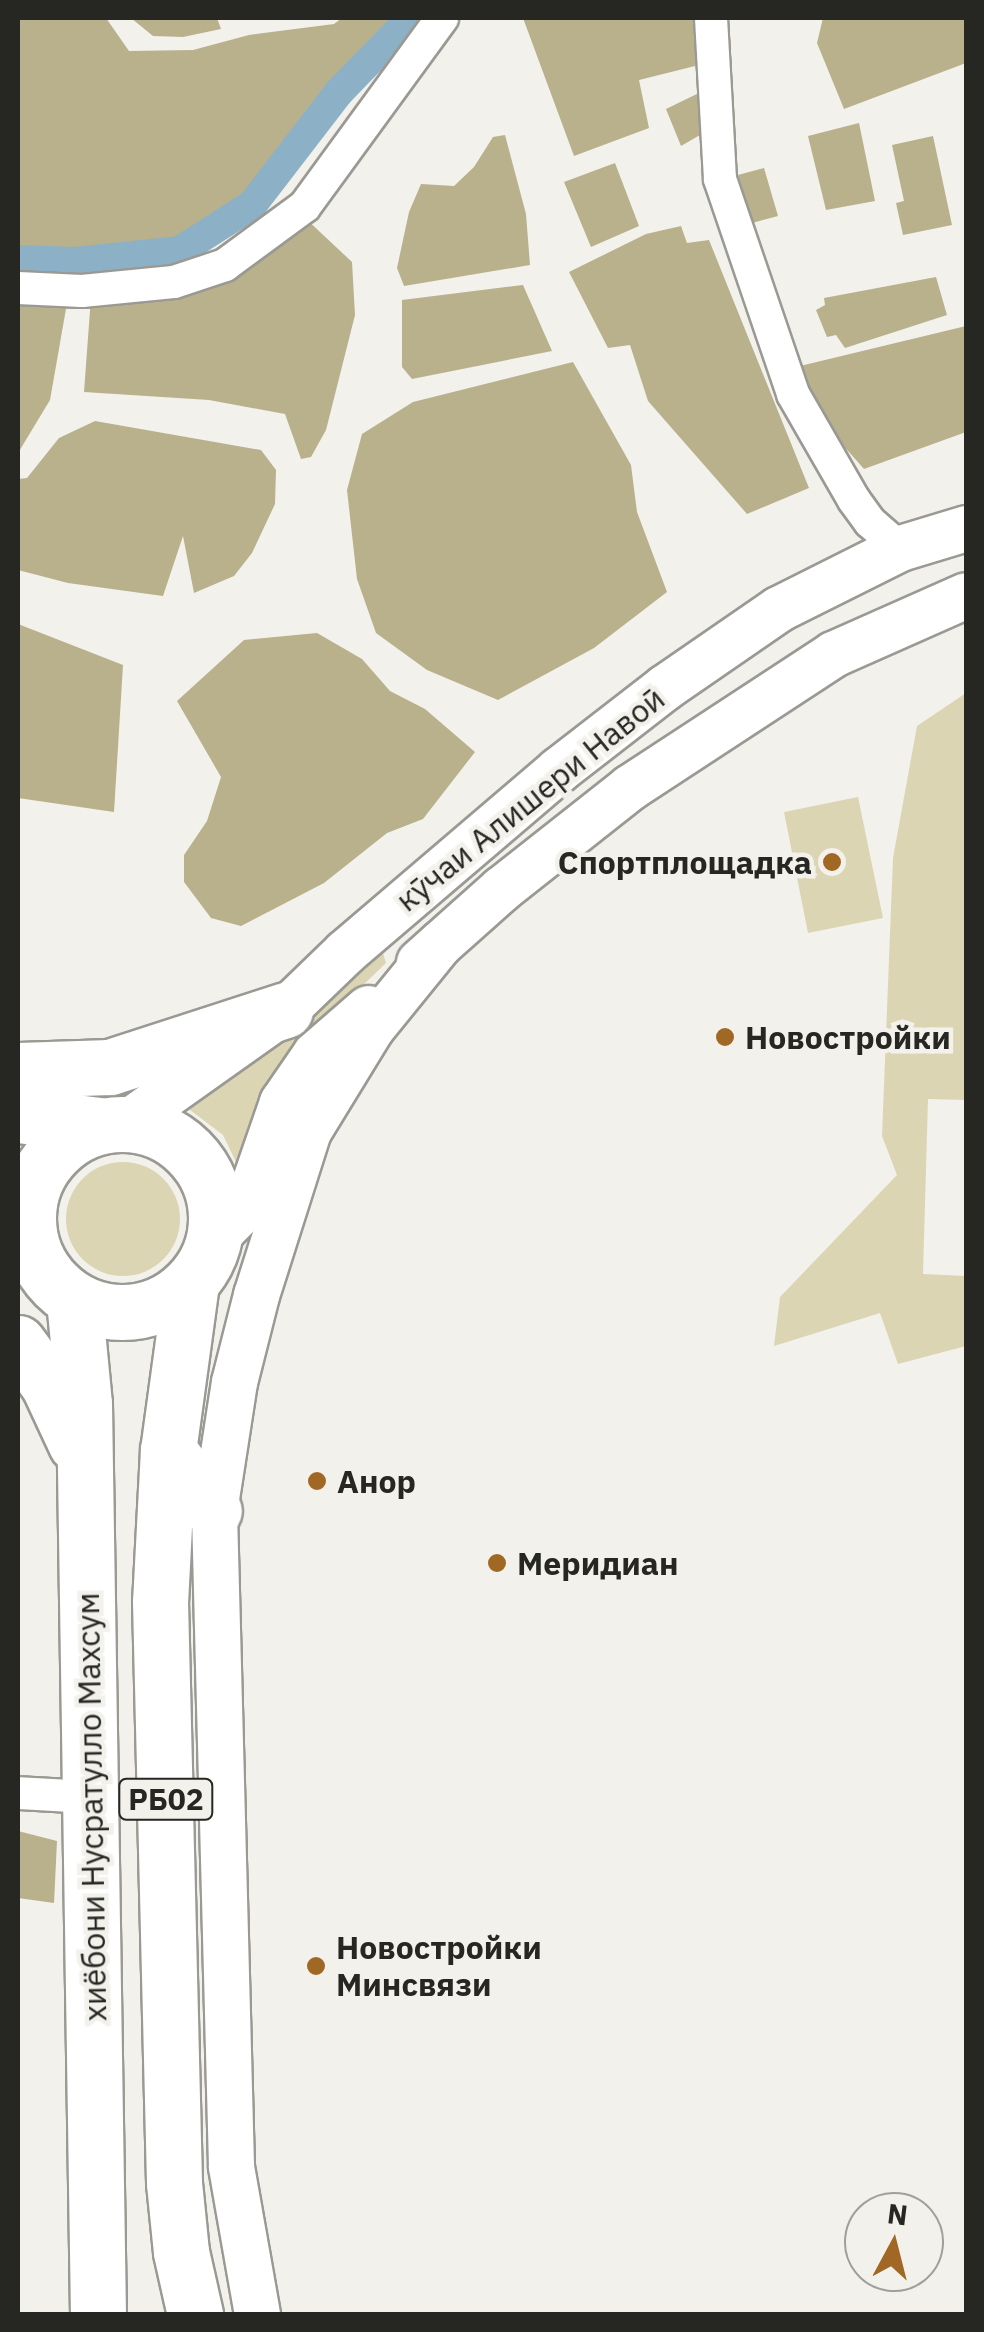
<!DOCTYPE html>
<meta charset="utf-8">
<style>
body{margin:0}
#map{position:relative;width:984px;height:2332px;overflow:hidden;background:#f2f1eb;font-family:"IBM Plex Sans",sans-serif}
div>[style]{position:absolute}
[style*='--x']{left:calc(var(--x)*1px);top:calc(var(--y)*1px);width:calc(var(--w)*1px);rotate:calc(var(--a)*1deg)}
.green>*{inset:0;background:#dbd5b4}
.round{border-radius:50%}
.forest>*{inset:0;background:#b8b18c}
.canal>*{height:30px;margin:-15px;padding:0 15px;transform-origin:15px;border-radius:15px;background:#8cb1c7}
.roads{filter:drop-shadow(2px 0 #9a9993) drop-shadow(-2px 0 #9a9993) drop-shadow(0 2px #9a9993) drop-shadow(0 -2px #9a9993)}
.street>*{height:32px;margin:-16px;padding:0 16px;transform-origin:16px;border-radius:16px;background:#fff}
.secondary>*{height:45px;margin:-22.5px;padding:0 22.5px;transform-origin:22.5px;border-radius:22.5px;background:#fff}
.highway>*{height:55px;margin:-27.5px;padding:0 27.5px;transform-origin:27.5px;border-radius:27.5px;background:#fff}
.highway>.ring{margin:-27.5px;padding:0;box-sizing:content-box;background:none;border:55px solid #fff;border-radius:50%}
.dots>*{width:28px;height:28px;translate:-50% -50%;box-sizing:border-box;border:5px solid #f2f1eb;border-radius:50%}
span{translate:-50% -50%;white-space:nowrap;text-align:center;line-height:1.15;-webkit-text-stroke:9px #f2f1eb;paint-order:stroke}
.shield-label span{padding:2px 8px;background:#f2f1eb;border:2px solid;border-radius:8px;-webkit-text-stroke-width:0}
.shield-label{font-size:30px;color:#262623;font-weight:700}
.street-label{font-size:32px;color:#262623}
.poi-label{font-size:32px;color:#262623;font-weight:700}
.right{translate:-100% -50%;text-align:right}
.left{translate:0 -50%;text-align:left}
.frame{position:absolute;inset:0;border:20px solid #262623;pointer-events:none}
.north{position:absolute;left:844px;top:2192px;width:100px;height:100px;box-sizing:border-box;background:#f2f1eb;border:2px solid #a0a09b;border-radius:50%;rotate:7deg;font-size:28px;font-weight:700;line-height:40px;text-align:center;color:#262623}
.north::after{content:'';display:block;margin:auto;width:35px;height:45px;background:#a06824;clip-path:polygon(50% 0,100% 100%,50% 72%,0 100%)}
</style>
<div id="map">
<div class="green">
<div style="clip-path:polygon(966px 693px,966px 1100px,928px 1099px,923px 1274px,966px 1276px,966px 1346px,898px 1364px,880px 1313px,774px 1346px,780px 1297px,897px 1175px,882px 1136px,893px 858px,917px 726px)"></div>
<div style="clip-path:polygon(858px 797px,883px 918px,808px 933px,784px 812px)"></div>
<div style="clip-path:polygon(382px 950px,386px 963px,332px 1015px,260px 1109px,236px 1162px,223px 1135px,177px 1100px,270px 1043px)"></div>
<div class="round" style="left:66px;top:1162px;width:114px;height:114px"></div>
</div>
<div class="forest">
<div style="clip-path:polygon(18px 18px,106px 18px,129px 51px,193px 50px,249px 35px,334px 24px,342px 18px,404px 18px,335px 91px,250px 200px,179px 248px,77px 258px,18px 256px)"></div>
<div style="clip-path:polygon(131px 18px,217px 18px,221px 29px,183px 37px,153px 36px)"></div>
<div style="clip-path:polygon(523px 18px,695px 18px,695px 66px,639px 80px,649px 128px,574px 156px)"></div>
<div style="clip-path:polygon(823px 18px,966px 18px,966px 63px,844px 109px,817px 43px)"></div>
<div style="clip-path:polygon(705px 90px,712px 128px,681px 146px,666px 109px)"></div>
<div style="clip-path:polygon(859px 123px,875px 201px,826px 210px,808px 136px)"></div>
<div style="clip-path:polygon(505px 135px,526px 214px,530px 265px,404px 286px,397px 268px,409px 212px,421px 184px,454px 186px,474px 167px,493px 137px)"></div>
<div style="clip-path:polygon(933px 136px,952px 225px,903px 235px,896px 203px,904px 201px,892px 145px)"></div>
<div style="clip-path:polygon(615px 163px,639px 226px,591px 247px,564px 182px)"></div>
<div style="clip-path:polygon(764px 168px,778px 216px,752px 223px,738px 175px)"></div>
<div style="clip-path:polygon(304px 217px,352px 262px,355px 315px,326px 430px,311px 457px,301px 459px,285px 414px,209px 400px,84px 392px,91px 297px,219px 285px)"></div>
<div style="clip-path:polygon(681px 226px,687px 243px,709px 240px,809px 488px,747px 514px,648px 401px,630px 345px,608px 348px,569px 272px,646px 234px)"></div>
<div style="clip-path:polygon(936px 277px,947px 315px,845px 348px,836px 335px,827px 337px,816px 310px,825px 305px,824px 298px)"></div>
<div style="clip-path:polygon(523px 285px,552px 351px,412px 379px,402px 367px,402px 300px)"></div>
<div style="clip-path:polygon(18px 294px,67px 303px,50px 400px,18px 453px)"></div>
<div style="clip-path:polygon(966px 326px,966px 432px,864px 469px,818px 417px,796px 367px)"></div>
<div style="clip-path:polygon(573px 362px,631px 465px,637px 512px,667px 592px,594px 648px,498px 700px,427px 670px,376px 633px,357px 579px,347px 490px,362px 434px,413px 402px)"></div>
<div style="clip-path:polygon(95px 421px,261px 450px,276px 470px,275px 504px,252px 553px,234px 576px,194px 593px,183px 536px,163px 596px,68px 583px,18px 570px,18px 479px,27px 478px,59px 438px)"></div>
<div style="clip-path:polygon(18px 624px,123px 665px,114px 812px,18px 798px)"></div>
<div style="clip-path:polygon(317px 633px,362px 659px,390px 691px,425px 709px,475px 752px,423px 819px,387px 833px,324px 883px,241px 926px,211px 918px,184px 882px,184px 855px,207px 821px,221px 777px,177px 701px,244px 640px)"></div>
<div style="clip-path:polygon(18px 1831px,57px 1841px,54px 1903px,18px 1898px)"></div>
</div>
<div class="canal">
<div style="--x:18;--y:260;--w:58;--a:2"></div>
<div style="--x:76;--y:262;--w:105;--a:-6"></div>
<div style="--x:180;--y:251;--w:85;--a:-32.6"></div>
<div style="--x:252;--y:205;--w:143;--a:-52.4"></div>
<div style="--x:339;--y:92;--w:103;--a:-45.8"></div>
</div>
<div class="roads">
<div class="street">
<div style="--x:711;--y:18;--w:161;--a:86.8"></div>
<div style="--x:720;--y:179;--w:227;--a:71.2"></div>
<div style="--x:793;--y:394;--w:122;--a:60.1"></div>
<div style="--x:854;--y:500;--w:27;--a:54"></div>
<div style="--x:870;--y:522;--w:40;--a:41"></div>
<div style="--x:18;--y:288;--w:64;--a:2.7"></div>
<div style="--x:82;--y:291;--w:92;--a:-5.6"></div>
<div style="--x:174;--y:282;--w:54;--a:-18.4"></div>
<div style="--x:225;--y:265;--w:99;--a:-36.4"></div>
<div style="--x:305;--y:206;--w:233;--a:-53.9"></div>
<div style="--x:18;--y:1793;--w:72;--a:3.2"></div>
</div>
<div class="secondary">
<div style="--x:419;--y:962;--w:110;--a:-41.7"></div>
<div style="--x:501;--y:889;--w:164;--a:-38.3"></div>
<div style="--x:630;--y:787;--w:243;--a:-33.2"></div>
<div style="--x:833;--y:654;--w:145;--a:-23.9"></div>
<div style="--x:126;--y:1123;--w:195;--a:-35.4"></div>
<div style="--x:285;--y:1010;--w:83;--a:-44"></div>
<div style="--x:345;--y:952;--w:280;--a:-40.5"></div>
<div style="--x:558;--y:770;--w:135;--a:-37.8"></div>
<div style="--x:665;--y:687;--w:137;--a:-34.6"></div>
<div style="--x:778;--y:609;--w:136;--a:-26.6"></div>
<div style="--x:900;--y:548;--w:69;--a:-16.9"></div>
<div style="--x:215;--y:1237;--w:44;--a:-45"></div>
<div style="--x:246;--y:1206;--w:110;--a:-70.9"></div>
<div style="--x:282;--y:1102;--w:58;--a:-55.5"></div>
<div style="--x:315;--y:1054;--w:70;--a:-41"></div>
<div style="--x:257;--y:2314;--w:150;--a:-100"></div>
<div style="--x:231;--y:2166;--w:655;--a:-91.49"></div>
<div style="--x:214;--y:1511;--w:131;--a:-81.2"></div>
<div style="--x:234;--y:1382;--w:90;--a:-75.8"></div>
<div style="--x:256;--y:1295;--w:172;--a:-72.4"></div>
<div style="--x:308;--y:1131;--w:121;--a:-58.5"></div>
<div style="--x:371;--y:1028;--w:109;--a:-50.9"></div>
</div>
<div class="highway">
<div style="--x:18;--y:1070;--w:92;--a:-1.9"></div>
<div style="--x:110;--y:1067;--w:184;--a:-18"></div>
<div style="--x:18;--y:1115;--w:82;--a:7"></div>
<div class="ring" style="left:28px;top:1124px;width:133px;height:133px"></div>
<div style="--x:191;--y:1283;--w:169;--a:97.8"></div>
<div style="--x:168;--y:1450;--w:151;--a:93"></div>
<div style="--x:160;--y:1601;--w:582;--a:88.62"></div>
<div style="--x:174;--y:2183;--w:69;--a:84.2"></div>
<div style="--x:181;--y:2252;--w:64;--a:77.3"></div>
<div style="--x:74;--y:1300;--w:104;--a:84.5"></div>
<div style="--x:84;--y:1404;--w:910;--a:89.12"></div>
<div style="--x:18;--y:1343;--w:51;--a:53.8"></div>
<div style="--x:48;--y:1384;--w:66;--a:65"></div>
<div style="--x:168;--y:1450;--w:76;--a:53"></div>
</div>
</div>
<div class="dots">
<div style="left:832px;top:862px;background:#a06824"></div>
<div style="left:725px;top:1037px;background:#a06824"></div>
<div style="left:317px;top:1481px;background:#a06824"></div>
<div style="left:497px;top:1563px;background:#a06824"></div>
<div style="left:316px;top:1966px;background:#a06824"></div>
</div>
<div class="shield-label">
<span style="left:166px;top:1799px">РБ02</span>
</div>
<div class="street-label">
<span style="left:530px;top:799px;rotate:-39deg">кӯчаи Алишери Навоӣ</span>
<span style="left:91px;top:1807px;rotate:-91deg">хиёбони Нусратулло Махсум</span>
</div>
<div class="poi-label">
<span class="right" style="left:812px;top:862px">Спортплощадка</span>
<span class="left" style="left:745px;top:1037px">Новостройки</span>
<span class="left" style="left:337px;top:1481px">Анор</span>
<span class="left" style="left:517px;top:1563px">Меридиан</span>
<span class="left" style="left:336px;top:1966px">Новостройки<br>Минсвязи</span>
</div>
<div class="frame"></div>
<div class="north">N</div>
</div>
